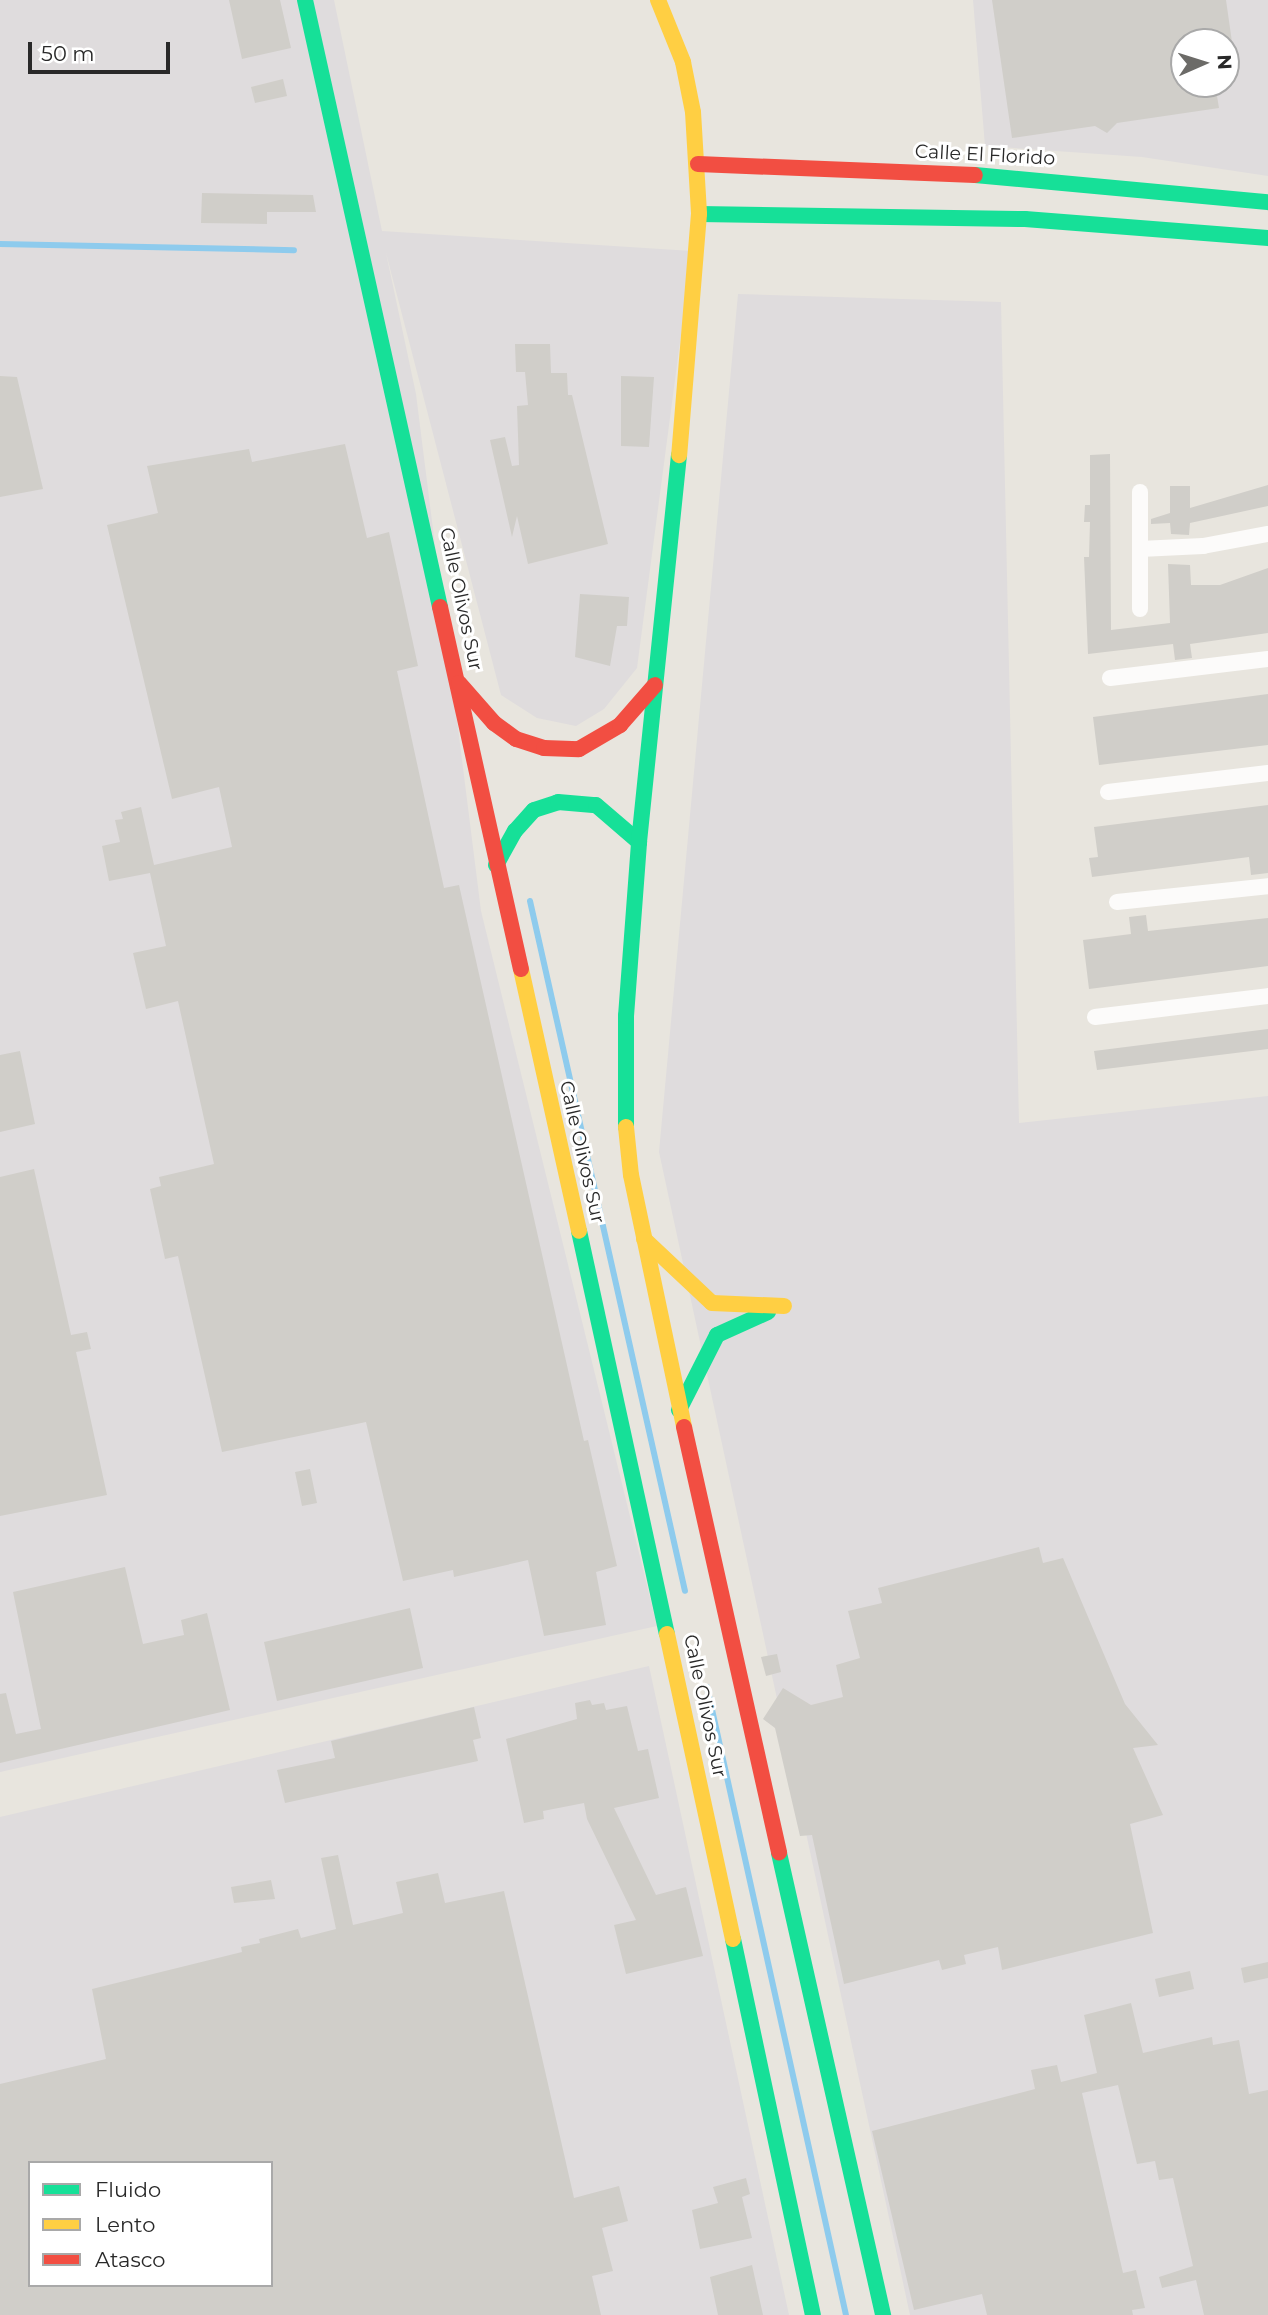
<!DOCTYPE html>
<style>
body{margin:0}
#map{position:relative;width:1268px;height:2315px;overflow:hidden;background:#e8e5de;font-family:Montserrat,sans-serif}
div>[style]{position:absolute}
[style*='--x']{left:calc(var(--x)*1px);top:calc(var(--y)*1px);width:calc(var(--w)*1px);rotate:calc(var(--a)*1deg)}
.industrial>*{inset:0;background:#dfdcdd}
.stream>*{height:6px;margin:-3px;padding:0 3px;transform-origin:3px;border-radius:3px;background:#8ecbed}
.building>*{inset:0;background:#d0cec9}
.street>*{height:16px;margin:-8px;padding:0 8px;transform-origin:8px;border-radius:8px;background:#fcfbfa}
.fast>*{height:16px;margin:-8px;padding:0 8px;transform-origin:8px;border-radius:8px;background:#16e098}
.slow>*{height:16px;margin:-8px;padding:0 8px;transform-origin:8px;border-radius:8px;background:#ffcf43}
.jam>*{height:16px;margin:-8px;padding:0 8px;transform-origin:8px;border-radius:8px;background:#f24e42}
span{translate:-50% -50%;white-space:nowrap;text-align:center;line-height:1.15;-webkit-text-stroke:6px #fff;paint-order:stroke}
.street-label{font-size:19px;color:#292929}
.legend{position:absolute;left:28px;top:2161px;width:245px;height:126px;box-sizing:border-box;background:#fff;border:2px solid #a9a9a9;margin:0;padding:9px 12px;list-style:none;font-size:21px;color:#292929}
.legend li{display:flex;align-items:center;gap:14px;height:35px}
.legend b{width:35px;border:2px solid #a9a9a9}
.north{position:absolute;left:1170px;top:28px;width:70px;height:70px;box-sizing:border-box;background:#fff;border:2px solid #a9a9a9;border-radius:50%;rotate:87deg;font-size:19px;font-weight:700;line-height:28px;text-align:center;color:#292929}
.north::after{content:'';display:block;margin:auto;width:24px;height:32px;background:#6c6b68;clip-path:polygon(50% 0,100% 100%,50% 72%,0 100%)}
.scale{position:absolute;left:28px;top:42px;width:142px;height:32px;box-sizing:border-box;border:4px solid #292929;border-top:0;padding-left:9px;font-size:21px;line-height:24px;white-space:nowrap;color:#292929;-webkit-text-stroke:5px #fff;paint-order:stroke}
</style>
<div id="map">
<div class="industrial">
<div style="clip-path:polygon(0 0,334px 0,382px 231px,692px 251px,637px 668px,604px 709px,576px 726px,537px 718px,501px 695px,386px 253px,416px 394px,481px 911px,657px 1626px,0 1772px)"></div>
<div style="clip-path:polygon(evenodd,973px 0,1268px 0,1268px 176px,1142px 157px,985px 146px,973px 0,1184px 42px,1226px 42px,1226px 84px,1184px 84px,1184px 42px)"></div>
<div style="clip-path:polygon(738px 294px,1001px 302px,1019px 1123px,1268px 1096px,1268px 2315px,910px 2315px,659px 1152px)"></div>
<div style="clip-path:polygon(evenodd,649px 1666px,789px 2315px,0 2315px,0 1817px,649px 1666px,30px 2163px,271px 2163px,271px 2285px,30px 2285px,30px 2163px)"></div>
</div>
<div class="stream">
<div style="--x:0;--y:244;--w:294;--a:1.2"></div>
<div style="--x:530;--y:901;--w:707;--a:77.34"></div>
<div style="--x:707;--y:1687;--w:643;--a:77.52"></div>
</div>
<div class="building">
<div style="clip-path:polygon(229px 0,280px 0,291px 48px,242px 59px)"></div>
<div style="clip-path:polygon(992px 0,1226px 0,1232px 42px,1184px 42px,1184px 84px,1215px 84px,1219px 108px,1117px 123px,1107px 133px,1095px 126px,1012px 138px)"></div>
<div style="clip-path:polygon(283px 79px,287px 96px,255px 103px,251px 87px)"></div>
<div style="clip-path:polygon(202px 193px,313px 195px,316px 212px,267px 212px,267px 224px,201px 223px)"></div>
<div style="clip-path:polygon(515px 344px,550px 344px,551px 373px,567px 373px,568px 395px,572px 395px,608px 544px,528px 564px,517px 516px,512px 537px,490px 440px,505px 437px,512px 466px,519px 465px,517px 406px,528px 405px,525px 372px,516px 372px)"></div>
<div style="clip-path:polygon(0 376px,17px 377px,43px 489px,0 497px)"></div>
<div style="clip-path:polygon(621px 376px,654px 377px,649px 447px,621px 446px)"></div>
<div style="clip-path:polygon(345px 444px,367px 538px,389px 532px,418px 666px,397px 671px,444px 888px,459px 885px,584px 1441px,588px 1440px,617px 1566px,596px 1572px,606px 1625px,544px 1636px,528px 1560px,454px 1577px,453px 1570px,403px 1581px,366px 1422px,222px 1452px,178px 1256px,165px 1259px,150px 1189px,161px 1186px,159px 1177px,214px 1164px,178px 1001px,146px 1009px,133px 953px,166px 946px,150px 873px,109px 881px,102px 846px,120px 842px,115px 820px,123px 819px,121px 812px,141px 807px,154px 865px,232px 847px,219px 787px,172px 799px,107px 525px,158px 513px,147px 466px,249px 449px,252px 462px)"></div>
<div style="clip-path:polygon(1110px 454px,1111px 630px,1170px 623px,1168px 564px,1190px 565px,1191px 585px,1220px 585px,1268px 568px,1268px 633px,1190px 644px,1192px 658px,1175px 660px,1173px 644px,1088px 654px,1084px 557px,1089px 557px,1090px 522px,1084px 522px,1085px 505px,1090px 505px,1090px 455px)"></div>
<div style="clip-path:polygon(1268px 485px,1268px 506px,1190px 523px,1189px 535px,1171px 534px,1170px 523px,1151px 524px,1151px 519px,1170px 513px,1170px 486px,1190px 486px,1190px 508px)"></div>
<div style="clip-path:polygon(580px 594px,629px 597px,627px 626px,617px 626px,610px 666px,575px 657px)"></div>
<div style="clip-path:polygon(1268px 694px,1268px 745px,1099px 765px,1093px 717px)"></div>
<div style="clip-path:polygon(1268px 805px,1268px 873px,1251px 875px,1249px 857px,1092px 877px,1089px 858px,1098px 857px,1094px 827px)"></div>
<div style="clip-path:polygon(1146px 915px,1148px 931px,1268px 918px,1268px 966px,1089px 989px,1083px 940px,1131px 934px,1129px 917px)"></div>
<div style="clip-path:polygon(1268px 1029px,1268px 1049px,1097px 1070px,1094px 1051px)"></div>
<div style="clip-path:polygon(20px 1051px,35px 1124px,0 1132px,0 1055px)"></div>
<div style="clip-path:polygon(34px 1169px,71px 1335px,87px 1332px,91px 1349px,76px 1352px,107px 1495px,0 1516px,0 1177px)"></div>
<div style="clip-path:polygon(310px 1469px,317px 1503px,302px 1506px,295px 1472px)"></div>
<div style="clip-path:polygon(1039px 1547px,1043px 1563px,1063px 1558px,1125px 1704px,1158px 1745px,1133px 1748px,1163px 1815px,1130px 1824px,1153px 1933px,1002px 1970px,998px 1947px,964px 1955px,966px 1964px,942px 1970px,939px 1960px,844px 1984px,812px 1835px,800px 1836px,775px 1728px,763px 1719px,783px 1688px,811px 1705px,843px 1697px,836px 1665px,860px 1658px,848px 1611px,882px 1603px,878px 1588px)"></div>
<div style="clip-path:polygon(125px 1567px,143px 1644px,184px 1635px,181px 1620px,207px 1613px,230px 1710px,0 1763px,0 1694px,6px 1693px,16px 1734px,41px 1729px,13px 1592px)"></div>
<div style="clip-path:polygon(410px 1608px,423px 1668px,277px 1701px,264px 1642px)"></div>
<div style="clip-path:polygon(777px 1654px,781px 1672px,766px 1676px,761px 1657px)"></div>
<div style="clip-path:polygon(590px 1700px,592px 1705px,604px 1703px,606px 1710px,627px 1706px,638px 1751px,648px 1749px,659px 1798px,614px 1808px,656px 1895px,686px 1887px,703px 1956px,626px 1974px,614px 1925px,636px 1920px,587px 1819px,584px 1803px,543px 1811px,544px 1819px,524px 1823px,506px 1739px,577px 1719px,575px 1703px)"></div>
<div style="clip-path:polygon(474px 1707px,481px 1738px,473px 1740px,478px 1761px,285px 1803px,277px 1770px,335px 1758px,331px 1741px)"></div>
<div style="clip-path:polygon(evenodd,338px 1855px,353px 1925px,403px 1913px,396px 1882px,438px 1873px,445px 1903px,504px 1891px,574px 2198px,619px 2186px,628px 2221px,602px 2228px,613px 2271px,592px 2276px,601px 2315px,0 2315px,0 2084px,106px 2059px,92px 1989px,242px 1952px,241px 1947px,260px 1943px,259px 1939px,298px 1929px,301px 1938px,336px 1929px,321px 1858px,338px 1855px,30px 2163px,271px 2163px,271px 2285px,30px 2285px,30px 2163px)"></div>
<div style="clip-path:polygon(271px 1880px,275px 1899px,234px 1903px,231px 1887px)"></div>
<div style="clip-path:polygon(1268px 1962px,1268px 1978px,1244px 1983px,1241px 1968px)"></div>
<div style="clip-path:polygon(1190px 1971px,1194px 1989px,1159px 1997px,1155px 1979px)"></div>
<div style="clip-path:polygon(1131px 2003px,1143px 2053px,1212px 2037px,1213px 2045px,1239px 2040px,1249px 2094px,1268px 2090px,1268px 2315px,1204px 2315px,1196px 2280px,1162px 2288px,1159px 2277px,1193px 2266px,1173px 2178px,1159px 2180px,1155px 2161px,1137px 2164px,1118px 2085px,1082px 2093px,1123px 2273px,1136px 2270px,1145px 2308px,1132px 2310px,1133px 2315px,987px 2315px,982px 2294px,914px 2310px,872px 2131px,1035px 2089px,1031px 2070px,1057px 2065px,1061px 2082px,1097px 2073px,1084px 2015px)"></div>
<div style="clip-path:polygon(746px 2178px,750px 2194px,742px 2197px,752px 2238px,700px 2249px,692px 2210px,718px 2203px,713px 2187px)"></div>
<div style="clip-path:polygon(752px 2265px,763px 2315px,718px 2315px,710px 2277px)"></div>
</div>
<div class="street">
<div style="--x:1140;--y:492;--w:117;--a:90"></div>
<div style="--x:1140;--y:549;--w:63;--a:-2.7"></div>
<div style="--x:1203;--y:546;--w:66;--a:-10.5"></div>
<div style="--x:1110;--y:678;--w:159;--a:-6.9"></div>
<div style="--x:1108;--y:792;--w:161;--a:-6.8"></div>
<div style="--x:1117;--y:902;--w:152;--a:-6"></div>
<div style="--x:1095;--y:1017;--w:174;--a:-6.9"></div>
</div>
<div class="fast">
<div style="--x:305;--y:0;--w:622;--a:77.46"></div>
<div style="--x:975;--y:175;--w:294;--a:5.3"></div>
<div style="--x:699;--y:214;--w:326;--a:0.9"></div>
<div style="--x:1025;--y:219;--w:244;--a:4.5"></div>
<div style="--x:496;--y:865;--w:39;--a:-61"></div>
<div style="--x:515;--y:831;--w:28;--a:-48"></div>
<div style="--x:534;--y:810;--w:25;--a:-18"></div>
<div style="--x:558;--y:802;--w:38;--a:5"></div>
<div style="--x:596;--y:805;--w:57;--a:40.7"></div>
<div style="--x:626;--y:1127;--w:111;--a:-90"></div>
<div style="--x:626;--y:1016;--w:174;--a:-85.7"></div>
<div style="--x:639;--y:842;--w:389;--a:-84.1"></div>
<div style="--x:579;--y:1231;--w:412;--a:77.7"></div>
<div style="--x:679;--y:1410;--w:84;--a:-63.1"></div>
<div style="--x:717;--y:1335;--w:56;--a:-24.3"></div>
<div style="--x:779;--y:1853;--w:474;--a:77.3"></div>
<div style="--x:733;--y:1939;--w:384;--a:78"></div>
</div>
<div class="slow">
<div style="--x:658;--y:0;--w:67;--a:68"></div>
<div style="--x:683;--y:62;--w:51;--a:78.7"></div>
<div style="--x:693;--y:112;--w:102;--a:86.6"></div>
<div style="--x:699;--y:214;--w:242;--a:94.7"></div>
<div style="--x:521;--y:969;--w:268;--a:77.5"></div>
<div style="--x:626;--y:1127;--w:48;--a:84.1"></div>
<div style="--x:631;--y:1175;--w:258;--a:78.1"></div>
<div style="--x:644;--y:1239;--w:93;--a:43.3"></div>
<div style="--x:712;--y:1303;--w:72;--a:2.4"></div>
<div style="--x:667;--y:1634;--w:312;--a:77.8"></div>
</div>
<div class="jam">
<div style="--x:698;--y:164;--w:277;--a:2.3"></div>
<div style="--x:440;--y:607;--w:371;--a:77.4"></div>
<div style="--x:459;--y:683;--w:53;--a:48.8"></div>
<div style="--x:494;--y:723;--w:27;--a:36"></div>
<div style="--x:516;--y:739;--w:29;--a:18"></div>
<div style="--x:544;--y:748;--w:35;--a:2"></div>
<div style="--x:579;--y:749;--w:48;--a:-30.3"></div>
<div style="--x:620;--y:725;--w:53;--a:-48.8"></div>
<div style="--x:684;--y:1427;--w:436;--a:77.4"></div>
</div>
<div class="street-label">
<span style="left:985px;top:155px;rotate:3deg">Calle El Florido</span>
<span style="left:461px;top:599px;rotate:78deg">Calle Olivos Sur</span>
<span style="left:582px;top:1152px;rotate:77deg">Calle Olivos Sur</span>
<span style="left:705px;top:1706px;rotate:78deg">Calle Olivos Sur</span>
</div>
<ul class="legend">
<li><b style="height:9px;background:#16e098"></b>Fluido</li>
<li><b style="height:9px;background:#ffcf43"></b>Lento</li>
<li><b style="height:9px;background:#f24e42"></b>Atasco</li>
</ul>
<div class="north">N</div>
<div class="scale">50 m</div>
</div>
